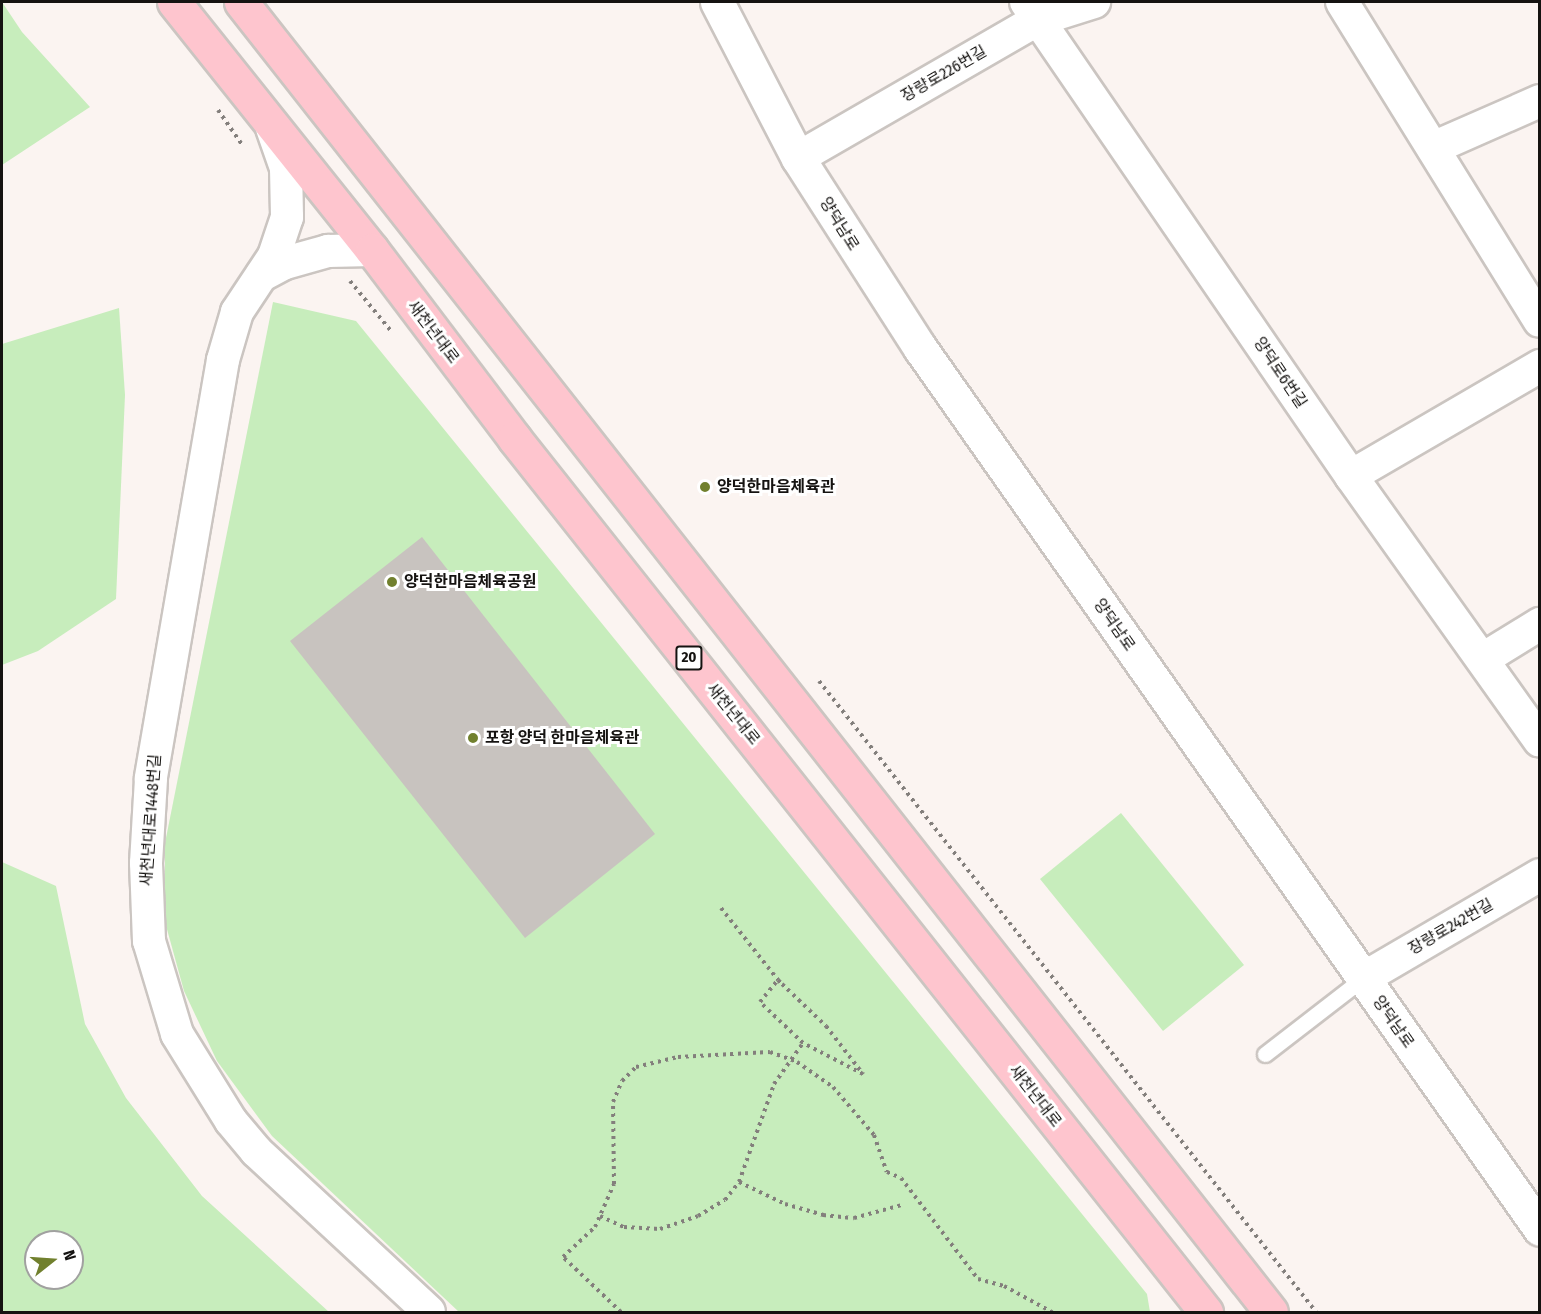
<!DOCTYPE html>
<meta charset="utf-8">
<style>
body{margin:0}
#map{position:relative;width:1541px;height:1314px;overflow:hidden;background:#fbf4f1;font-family:"Fira Sans Condensed","Noto Sans KR",sans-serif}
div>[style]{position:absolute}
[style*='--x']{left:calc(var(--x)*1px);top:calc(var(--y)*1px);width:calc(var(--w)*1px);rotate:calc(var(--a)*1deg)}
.green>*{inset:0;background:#c7edbc}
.building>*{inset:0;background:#c8c3bf}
.path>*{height:4px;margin-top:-2px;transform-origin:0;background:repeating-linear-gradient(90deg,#837f7c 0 3px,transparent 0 7.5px)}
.roads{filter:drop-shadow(2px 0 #cbc5c1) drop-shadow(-2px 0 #cbc5c1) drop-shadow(0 2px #cbc5c1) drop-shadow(0 -2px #cbc5c1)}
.lane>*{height:15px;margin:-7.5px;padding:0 7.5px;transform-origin:7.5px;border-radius:7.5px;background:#fff}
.street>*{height:32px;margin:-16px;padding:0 16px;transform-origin:16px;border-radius:16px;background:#fff}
.secondary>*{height:33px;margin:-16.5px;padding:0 16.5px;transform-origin:16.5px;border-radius:16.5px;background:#fff}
.primary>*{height:33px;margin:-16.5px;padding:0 16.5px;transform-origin:16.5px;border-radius:16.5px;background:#fec5ce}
.dots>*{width:16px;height:16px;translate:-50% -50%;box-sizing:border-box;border:3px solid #fff;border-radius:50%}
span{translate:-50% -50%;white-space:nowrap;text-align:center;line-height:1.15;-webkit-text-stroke:6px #fff;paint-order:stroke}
.shield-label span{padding:2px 4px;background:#fff;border:2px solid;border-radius:4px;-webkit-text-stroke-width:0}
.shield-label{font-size:15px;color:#151311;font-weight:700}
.street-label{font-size:16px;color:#151311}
.poi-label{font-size:16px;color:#151311;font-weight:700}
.left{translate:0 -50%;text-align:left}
.frame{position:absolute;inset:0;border:3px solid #151311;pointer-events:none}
.north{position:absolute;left:24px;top:1230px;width:60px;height:60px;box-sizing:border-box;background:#fff;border:2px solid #a1a1a0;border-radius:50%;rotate:73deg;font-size:16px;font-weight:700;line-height:24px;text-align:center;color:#151311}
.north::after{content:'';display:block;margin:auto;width:21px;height:27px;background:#71802e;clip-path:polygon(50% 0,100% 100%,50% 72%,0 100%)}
</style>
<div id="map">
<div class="green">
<div style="clip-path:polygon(2px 2px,22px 32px,90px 107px,2px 165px)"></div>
<div style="clip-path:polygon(273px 302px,356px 321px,1147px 1294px,1150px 1312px,459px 1312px,272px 1136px,217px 1061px,184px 991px,165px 922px,165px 843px)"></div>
<div style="clip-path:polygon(119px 308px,125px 395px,116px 599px,38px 651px,2px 665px,2px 344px)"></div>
<div style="clip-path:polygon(1121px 813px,1244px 965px,1163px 1031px,1040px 879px)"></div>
<div style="clip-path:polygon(evenodd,2px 862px,56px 886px,85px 1024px,126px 1098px,202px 1196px,329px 1312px,2px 1312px,2px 862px,36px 1242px,72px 1242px,72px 1278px,36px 1278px,36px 1242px)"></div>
</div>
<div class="building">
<div style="clip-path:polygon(422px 537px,655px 834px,525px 938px,290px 641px)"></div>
</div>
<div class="path">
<div style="--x:218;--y:110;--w:44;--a:55.2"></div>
<div style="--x:350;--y:281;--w:65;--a:50.6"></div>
<div style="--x:819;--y:681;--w:803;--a:51.77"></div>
<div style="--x:721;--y:908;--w:92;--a:51.6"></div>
<div style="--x:778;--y:980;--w:6;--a:45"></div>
<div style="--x:782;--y:984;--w:61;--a:43.7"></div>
<div style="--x:826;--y:1026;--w:61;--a:52.4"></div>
<div style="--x:863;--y:1074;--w:68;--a:-152.7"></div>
<div style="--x:803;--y:1043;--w:59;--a:-136.4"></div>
<div style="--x:760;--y:1002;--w:28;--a:-51"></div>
<div style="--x:739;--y:1182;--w:104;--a:-70.3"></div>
<div style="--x:774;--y:1084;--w:50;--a:-54.7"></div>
<div style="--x:600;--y:1216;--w:26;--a:25"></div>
<div style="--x:624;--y:1227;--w:36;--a:3"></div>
<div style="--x:660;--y:1229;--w:40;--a:-18.9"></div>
<div style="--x:698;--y:1216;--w:31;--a:-31"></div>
<div style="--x:725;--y:1200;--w:23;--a:-52"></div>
<div style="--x:739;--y:1182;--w:51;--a:25.6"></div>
<div style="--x:785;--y:1204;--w:40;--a:16"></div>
<div style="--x:823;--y:1215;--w:31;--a:6"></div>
<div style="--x:854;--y:1218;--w:50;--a:-15.2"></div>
<div style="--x:621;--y:1312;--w:80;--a:-136.5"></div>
<div style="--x:563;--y:1257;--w:44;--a:-43.2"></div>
<div style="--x:595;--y:1227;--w:47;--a:-66.2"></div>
<div style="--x:614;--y:1184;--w:82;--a:-90.7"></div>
<div style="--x:613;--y:1102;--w:23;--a:-67"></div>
<div style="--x:622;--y:1081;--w:20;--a:-45"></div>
<div style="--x:636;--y:1067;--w:43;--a:-13.4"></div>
<div style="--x:678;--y:1057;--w:92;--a:-3.1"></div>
<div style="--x:770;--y:1052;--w:29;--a:20"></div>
<div style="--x:797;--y:1062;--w:44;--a:34.8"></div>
<div style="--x:833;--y:1087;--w:63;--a:49.5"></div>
<div style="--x:874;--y:1135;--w:39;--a:71"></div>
<div style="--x:887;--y:1172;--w:15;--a:23"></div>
<div style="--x:901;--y:1178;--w:127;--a:52.7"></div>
<div style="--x:978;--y:1279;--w:27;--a:15"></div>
<div style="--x:1004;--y:1286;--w:55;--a:28.4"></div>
</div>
<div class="roads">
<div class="lane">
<div style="--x:1265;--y:1054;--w:123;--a:-37.7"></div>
</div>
<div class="street">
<div style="--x:1026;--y:2;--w:575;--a:55.56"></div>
<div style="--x:1351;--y:476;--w:325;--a:54.5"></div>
<div style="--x:1342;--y:2;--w:375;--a:58.2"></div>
<div style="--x:272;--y:128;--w:42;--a:70.7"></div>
<div style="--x:286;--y:168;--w:49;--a:88.8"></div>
<div style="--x:287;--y:217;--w:41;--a:108.4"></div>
<div style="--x:274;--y:256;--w:67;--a:123.5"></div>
<div style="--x:237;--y:312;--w:50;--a:106.3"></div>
<div style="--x:223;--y:360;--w:425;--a:99.8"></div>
<div style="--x:151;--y:779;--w:84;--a:93.4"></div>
<div style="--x:146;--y:863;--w:78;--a:87.8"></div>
<div style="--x:149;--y:941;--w:97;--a:73.2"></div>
<div style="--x:177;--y:1034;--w:102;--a:58.2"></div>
<div style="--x:231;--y:1121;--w:39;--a:50"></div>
<div style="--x:256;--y:1151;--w:236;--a:42.9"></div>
<div style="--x:1433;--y:148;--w:117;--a:-23.7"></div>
<div style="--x:798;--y:158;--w:276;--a:-30"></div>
<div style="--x:1037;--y:20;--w:60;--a:-17.5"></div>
<div style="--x:262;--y:275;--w:26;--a:-28"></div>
<div style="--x:285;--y:263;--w:45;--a:-15.6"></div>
<div style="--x:328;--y:251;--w:44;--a:-1.3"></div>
<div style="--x:1351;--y:476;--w:219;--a:-30.2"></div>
<div style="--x:1483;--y:659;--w:67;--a:-31.6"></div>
<div style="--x:1362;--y:979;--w:206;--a:-30.3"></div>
</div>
<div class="secondary">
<div style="--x:717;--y:2;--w:176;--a:62.6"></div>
<div style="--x:798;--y:158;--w:226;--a:57.3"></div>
<div style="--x:920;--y:348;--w:1077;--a:54.86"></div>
</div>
<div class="primary">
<div style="--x:174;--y:2;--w:317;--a:51.4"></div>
<div style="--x:372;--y:250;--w:236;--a:52.9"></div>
<div style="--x:514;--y:438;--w:1115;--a:51.63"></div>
<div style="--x:241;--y:2;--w:1666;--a:51.82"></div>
</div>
</div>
<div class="dots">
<div style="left:705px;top:487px;background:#71802e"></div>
<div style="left:392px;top:582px;background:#71802e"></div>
<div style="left:473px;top:738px;background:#71802e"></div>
</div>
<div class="shield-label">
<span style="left:689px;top:658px">20</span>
</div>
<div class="street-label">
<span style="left:944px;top:74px;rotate:-30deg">장량로226번길</span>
<span style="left:839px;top:224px;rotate:58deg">양덕남로</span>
<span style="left:433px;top:332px;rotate:53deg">새천년대로</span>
<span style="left:1280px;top:373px;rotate:56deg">양덕로6번길</span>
<span style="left:1114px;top:625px;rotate:55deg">양덕남로</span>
<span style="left:733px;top:714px;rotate:51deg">새천년대로</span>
<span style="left:151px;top:820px;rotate:-86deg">새천년대로1448번길</span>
<span style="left:1451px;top:927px;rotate:-30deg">장량로242번길</span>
<span style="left:1393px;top:1022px;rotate:55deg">양덕남로</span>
<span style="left:1035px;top:1096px;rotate:52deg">새천년대로</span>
</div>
<div class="poi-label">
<span class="left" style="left:717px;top:487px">양덕한마음체육관</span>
<span class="left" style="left:404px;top:582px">양덕한마음체육공원</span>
<span class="left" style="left:485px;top:738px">포항 양덕 한마음체육관</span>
</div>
<div class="frame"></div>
<div class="north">N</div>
</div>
